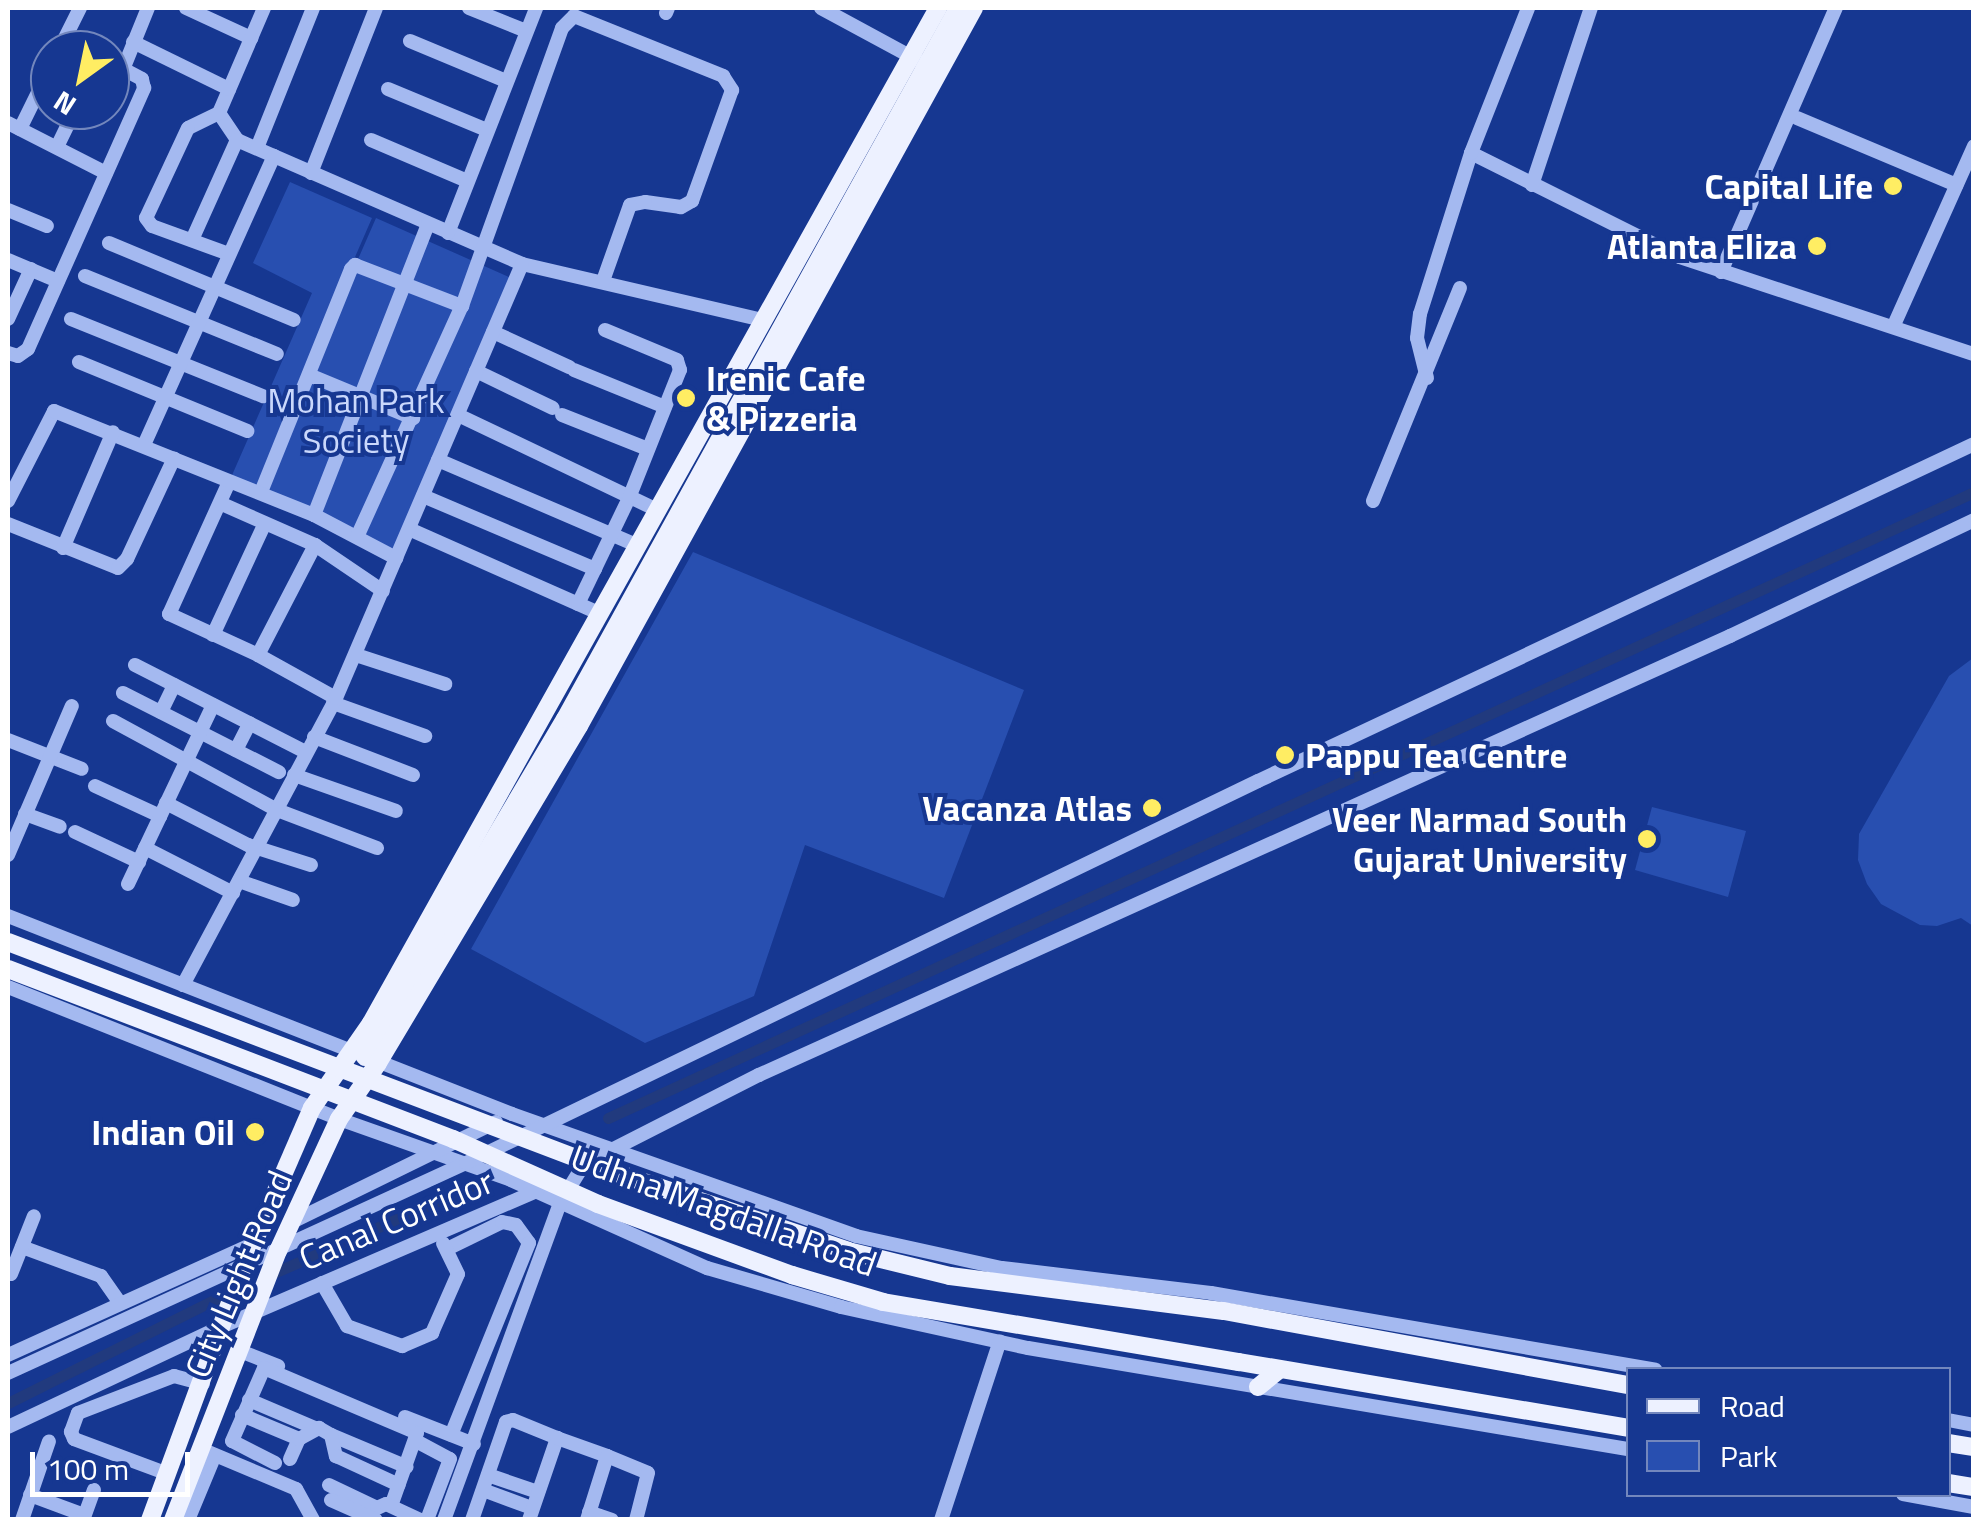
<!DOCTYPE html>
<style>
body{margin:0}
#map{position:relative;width:1981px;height:1527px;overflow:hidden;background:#163791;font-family:"Titillium Web",sans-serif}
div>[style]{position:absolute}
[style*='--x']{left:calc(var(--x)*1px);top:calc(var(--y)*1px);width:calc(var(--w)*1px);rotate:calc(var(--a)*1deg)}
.green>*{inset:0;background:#284fb0}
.canal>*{height:11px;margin:-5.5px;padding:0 5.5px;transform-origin:5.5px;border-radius:5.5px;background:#213a7e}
.minor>*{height:14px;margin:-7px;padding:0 7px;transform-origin:7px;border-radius:7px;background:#a4b9f0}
.major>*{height:18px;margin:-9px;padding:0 9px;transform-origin:9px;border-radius:9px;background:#edf1ff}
.major-bridge>*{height:18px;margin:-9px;padding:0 9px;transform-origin:9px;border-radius:9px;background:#edf1ff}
.dots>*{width:28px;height:28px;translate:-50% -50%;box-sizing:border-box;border:5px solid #163791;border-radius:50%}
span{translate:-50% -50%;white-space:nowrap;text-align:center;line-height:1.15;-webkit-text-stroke:8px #163791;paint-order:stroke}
.poi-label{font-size:35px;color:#fff;font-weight:700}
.right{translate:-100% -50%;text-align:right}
.left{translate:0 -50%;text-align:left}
.park-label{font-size:35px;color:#cad8fc}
.street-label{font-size:35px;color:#fff}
.frame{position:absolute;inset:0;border:10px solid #fff;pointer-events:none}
.legend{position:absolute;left:1626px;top:1367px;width:325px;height:130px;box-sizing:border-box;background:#163791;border:2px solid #7387bd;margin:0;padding:12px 18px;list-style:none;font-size:30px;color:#fff}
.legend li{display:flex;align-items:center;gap:20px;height:50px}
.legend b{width:50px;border:2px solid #7387bd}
.north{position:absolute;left:30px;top:30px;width:100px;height:100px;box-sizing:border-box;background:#163791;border:2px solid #7387bd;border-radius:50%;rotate:213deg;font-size:28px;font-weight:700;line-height:40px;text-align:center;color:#fff}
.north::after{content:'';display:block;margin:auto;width:35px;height:45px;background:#ffed63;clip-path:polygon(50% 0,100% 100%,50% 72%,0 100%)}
.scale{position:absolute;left:30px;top:1452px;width:160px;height:45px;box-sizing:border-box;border:5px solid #fff;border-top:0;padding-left:12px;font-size:30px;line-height:35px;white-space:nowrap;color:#fff;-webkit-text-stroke:8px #163791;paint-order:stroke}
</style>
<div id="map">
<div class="green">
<div style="clip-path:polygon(290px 182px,372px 218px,335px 303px,338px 305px,376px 218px,518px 281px,397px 556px,229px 482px,312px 293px,253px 263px)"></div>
<div style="clip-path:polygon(693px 552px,1024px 690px,944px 898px,805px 845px,754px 996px,645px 1043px,471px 949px)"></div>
<div style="clip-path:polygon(1973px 658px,1973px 926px,1961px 918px,1937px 926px,1920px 925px,1881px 904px,1867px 884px,1858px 860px,1859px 834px,1949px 676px)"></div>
<div style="clip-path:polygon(1652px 807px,1746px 831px,1728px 897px,1635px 870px)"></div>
</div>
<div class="canal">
<div style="--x:608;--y:1118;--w:1503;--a:-24.62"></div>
<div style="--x:276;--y:1272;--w:216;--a:-23.7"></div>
<div style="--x:8;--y:1403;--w:250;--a:-26.6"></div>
</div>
<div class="minor">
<div style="--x:186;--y:8;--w:72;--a:24.8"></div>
<div style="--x:264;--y:8;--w:114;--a:113.2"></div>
<div style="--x:219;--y:113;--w:32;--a:56"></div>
<div style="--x:237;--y:140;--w:311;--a:23.5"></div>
<div style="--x:522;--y:264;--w:246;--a:13.1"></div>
<div style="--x:469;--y:8;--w:61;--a:22"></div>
<div style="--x:821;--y:8;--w:109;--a:28.4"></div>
<div style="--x:666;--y:13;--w:5;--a:-68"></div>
<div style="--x:410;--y:41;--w:104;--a:22.6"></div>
<div style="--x:133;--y:42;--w:107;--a:26.1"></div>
<div style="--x:59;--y:50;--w:47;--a:-63.4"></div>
<div style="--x:124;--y:67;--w:64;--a:-67.9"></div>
<div style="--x:388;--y:89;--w:107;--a:22.5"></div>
<div style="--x:219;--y:113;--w:34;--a:154"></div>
<div style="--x:188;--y:128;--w:99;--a:115"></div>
<div style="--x:146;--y:218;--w:10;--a:53"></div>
<div style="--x:152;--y:226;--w:82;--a:20"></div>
<div style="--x:1797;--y:118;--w:173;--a:22.8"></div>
<div style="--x:8;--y:123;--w:110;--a:27"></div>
<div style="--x:20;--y:129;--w:68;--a:-63.8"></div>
<div style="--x:371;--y:140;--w:104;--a:23.1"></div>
<div style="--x:57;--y:147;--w:41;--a:-64.1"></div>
<div style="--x:257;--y:148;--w:151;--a:-68.2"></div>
<div style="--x:1471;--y:153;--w:233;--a:26.5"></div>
<div style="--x:1680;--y:257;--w:310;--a:18.3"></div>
<div style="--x:311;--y:173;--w:177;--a:-68.5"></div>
<div style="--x:1532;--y:185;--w:187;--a:-71.6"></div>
<div style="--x:8;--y:210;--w:42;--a:22.3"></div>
<div style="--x:448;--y:233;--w:242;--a:-68.6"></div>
<div style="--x:192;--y:240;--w:110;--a:-65.8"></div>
<div style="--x:109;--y:243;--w:200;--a:22.6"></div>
<div style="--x:8;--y:260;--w:54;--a:22.8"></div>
<div style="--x:1721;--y:272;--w:288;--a:-66.5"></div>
<div style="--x:85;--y:276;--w:207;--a:22.1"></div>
<div style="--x:8;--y:319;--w:55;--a:-65.3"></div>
<div style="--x:71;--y:319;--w:207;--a:21.9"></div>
<div style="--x:1894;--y:325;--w:196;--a:-65.9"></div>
<div style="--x:493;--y:332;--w:84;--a:24.7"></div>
<div style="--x:8;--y:353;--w:10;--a:17"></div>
<div style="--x:18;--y:356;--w:12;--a:-35"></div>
<div style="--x:28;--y:349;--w:286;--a:-66"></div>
<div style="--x:144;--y:88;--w:9;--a:-103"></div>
<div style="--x:142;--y:79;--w:36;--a:-152"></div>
<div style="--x:79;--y:362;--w:182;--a:22.3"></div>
<div style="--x:574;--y:370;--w:98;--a:22.1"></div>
<div style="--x:476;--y:371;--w:85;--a:25.7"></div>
<div style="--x:309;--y:375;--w:113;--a:22.5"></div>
<div style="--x:1427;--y:378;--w:41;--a:-104"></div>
<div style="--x:1417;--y:338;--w:24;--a:-83"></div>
<div style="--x:1420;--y:314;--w:169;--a:-72.4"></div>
<div style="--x:1471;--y:153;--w:156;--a:-68.5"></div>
<div style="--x:458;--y:415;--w:218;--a:25.5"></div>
<div style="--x:562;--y:415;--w:92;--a:21.6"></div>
<div style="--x:144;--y:445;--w:317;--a:-65.8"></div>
<div style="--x:438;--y:460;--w:215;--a:23.2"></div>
<div style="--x:229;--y:482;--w:145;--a:114.4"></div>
<div style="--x:169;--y:614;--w:98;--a:24.7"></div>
<div style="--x:258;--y:655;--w:89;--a:28.9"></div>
<div style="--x:261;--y:492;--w:240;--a:-68"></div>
<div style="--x:351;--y:269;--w:6;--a:-45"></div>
<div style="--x:355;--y:265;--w:115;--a:21"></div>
<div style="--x:423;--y:496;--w:187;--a:23"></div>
<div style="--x:8;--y:501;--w:101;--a:-62.9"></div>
<div style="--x:54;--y:411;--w:280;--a:21.8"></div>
<div style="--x:314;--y:515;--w:93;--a:27.7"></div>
<div style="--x:1373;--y:501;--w:230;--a:-67.8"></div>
<div style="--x:222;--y:504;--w:102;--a:23.8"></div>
<div style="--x:315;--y:545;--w:82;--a:34.1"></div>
<div style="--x:314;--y:515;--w:313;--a:-68.6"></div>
<div style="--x:8;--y:524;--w:118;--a:21.8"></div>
<div style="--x:118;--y:568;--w:13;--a:-45"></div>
<div style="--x:127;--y:559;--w:111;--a:-65"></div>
<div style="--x:409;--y:529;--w:208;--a:23.9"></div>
<div style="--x:357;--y:537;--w:254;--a:-65.6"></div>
<div style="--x:462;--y:306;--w:295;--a:-70.2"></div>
<div style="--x:562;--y:28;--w:17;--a:-45"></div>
<div style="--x:574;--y:16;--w:161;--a:21.9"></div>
<div style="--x:723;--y:76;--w:17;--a:57"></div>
<div style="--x:732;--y:90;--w:118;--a:109.8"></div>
<div style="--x:692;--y:201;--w:13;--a:151"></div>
<div style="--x:681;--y:207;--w:36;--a:-172"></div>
<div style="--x:645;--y:202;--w:15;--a:169"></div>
<div style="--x:630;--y:205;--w:81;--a:109.6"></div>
<div style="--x:63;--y:548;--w:126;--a:-66.7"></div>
<div style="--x:578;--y:604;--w:118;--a:-64.3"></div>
<div style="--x:629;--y:498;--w:138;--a:-68.3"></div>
<div style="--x:680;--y:370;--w:10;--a:-107"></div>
<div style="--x:677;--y:360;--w:78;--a:-157.4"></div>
<div style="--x:213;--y:635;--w:123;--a:-65.1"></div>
<div style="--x:258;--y:655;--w:124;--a:-62.6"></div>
<div style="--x:356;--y:655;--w:94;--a:18"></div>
<div style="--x:135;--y:665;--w:192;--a:27"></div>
<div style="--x:123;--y:693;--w:175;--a:26.9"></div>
<div style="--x:333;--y:703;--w:98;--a:19.7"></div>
<div style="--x:161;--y:712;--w:30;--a:-64"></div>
<div style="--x:113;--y:721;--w:187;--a:28.5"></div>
<div style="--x:277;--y:810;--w:107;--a:20.8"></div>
<div style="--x:314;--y:737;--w:106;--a:21"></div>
<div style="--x:8;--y:740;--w:79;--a:21.4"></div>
<div style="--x:236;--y:750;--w:30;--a:-63"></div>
<div style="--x:294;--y:775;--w:108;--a:19.4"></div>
<div style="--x:95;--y:786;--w:72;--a:24.8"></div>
<div style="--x:166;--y:803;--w:92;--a:27.1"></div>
<div style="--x:248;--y:845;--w:66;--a:17.6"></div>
<div style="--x:25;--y:814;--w:37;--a:20"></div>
<div style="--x:75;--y:832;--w:71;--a:25.1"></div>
<div style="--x:145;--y:848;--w:99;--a:27.1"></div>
<div style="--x:8;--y:855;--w:162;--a:-66.8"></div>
<div style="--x:239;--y:881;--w:57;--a:19.4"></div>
<div style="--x:128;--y:884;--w:198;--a:-64.6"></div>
<div style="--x:8;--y:916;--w:541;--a:21.45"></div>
<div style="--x:512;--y:1114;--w:365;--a:19.5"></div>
<div style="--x:856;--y:1236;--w:149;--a:12.4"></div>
<div style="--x:1002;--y:1268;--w:210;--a:6.8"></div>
<div style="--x:1211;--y:1293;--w:451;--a:9.8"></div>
<div style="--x:183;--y:985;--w:325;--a:-61.9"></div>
<div style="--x:336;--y:698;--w:472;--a:-66.8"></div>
<div style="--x:8;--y:987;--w:356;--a:21.7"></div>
<div style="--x:339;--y:1119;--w:182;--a:19.5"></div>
<div style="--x:511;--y:1180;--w:215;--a:24.2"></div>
<div style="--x:707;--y:1268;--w:140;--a:16.2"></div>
<div style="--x:841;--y:1307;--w:191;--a:12.4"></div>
<div style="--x:1028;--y:1348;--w:608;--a:9.56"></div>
<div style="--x:294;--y:1221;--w:225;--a:-26.1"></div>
<div style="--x:22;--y:1247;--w:84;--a:20.2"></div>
<div style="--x:101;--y:1276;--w:33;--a:55"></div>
<div style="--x:447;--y:1249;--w:61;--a:-26.1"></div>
<div style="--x:502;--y:1222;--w:14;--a:12"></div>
<div style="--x:516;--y:1225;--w:22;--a:54"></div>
<div style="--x:529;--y:1243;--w:207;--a:112.1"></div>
<div style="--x:11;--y:1274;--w:62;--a:-68.4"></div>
<div style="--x:322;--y:1283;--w:50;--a:59.8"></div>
<div style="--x:347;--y:1326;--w:59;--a:20"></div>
<div style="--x:402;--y:1346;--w:33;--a:-23"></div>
<div style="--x:432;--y:1333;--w:64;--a:-66.2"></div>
<div style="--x:458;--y:1274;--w:34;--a:-116"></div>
<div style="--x:240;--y:1351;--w:41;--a:21.5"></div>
<div style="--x:8;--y:1355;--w:269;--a:-24.4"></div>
<div style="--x:8;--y:1373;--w:504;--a:-24.63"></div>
<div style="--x:466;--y:1163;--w:879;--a:-25.75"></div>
<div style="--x:1258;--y:781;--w:791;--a:-25.2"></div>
<div style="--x:249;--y:1400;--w:72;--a:23"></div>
<div style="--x:242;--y:1415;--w:62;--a:22.8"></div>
<div style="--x:405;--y:1417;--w:74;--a:21.4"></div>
<div style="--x:1948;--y:1420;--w:26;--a:11"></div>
<div style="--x:8;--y:1427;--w:238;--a:-25.2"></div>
<div style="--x:223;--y:1326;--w:342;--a:-23.3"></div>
<div style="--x:331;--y:1435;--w:82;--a:22.8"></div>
<div style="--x:416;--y:1441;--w:38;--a:28"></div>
<div style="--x:450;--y:1459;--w:65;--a:110.7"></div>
<div style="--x:201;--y:1449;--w:103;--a:22.8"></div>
<div style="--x:296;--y:1489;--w:35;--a:61"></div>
<div style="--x:607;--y:1456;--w:44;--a:22.5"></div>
<div style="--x:648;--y:1473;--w:49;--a:104.3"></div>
<div style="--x:290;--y:1459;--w:22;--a:-66"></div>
<div style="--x:299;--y:1439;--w:23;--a:-29"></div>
<div style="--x:319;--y:1428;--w:14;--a:30"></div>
<div style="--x:331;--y:1435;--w:22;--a:77"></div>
<div style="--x:336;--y:1456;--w:69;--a:24.7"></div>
<div style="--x:275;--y:1463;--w:48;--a:-152.9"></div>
<div style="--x:232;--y:1441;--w:80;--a:-66.3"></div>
<div style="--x:264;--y:1368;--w:166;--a:23"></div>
<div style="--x:417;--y:1433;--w:77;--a:109.6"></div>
<div style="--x:168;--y:1474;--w:100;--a:-159.6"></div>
<div style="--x:74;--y:1439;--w:8;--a:-113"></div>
<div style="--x:71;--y:1432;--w:20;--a:-70"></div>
<div style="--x:78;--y:1413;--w:103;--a:-21.1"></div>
<div style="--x:174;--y:1376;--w:30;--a:15"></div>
<div style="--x:488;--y:1475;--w:53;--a:18.8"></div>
<div style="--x:329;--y:1485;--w:53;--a:25.6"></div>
<div style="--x:377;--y:1508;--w:10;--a:-24"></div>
<div style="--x:386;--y:1504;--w:38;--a:25"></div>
<div style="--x:483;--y:1490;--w:52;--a:20.2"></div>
<div style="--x:1903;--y:1494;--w:72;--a:10.4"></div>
<div style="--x:30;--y:1495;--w:58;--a:20.3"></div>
<div style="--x:331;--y:1500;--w:49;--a:24"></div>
<div style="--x:589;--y:1512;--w:24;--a:19"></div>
<div style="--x:22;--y:1520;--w:83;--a:-71.1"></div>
<div style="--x:83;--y:1520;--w:32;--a:-70"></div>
<div style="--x:188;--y:1520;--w:70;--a:-67.4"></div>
<div style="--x:444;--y:1520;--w:338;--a:-69.9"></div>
<div style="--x:560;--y:1203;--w:46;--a:-58.4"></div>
<div style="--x:584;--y:1164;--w:196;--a:-27"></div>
<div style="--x:759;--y:1075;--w:1066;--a:-24.33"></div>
<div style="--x:1730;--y:636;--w:270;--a:-25.4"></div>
<div style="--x:472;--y:1520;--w:104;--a:-70.9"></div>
<div style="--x:506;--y:1422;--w:7;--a:-16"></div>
<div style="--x:513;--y:1420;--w:48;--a:22.2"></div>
<div style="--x:529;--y:1520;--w:87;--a:-71.1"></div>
<div style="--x:557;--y:1438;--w:53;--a:19.8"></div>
<div style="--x:607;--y:1456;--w:67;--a:107.4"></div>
<div style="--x:941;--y:1520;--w:188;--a:-71.8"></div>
</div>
<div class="major">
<div style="--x:365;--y:1057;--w:393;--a:-59.4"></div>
<div style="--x:565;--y:719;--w:812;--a:-61.07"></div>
<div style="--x:1224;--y:1311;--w:411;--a:10.4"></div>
<div style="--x:1239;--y:1362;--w:395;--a:9.6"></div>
<div style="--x:1258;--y:1387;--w:28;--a:-39"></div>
<div style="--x:1948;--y:1443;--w:26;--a:9"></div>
<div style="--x:1948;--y:1483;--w:26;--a:9"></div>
<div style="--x:150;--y:1520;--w:272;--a:-69.8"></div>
<div style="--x:244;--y:1265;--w:171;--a:-66.6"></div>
<div style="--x:312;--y:1108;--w:103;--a:-55.2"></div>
<div style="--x:371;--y:1023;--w:1163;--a:-60.81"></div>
<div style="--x:173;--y:1520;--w:289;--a:-68.7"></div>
<div style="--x:278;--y:1251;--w:145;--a:-65.2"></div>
<div style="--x:339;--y:1119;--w:68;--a:-55.1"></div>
<div style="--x:378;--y:1063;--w:392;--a:-59.2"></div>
<div style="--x:579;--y:726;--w:819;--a:-61.18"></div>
</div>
<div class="major-bridge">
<div style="--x:8;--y:942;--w:639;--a:20.82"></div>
<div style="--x:605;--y:1169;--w:256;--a:18.6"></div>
<div style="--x:848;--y:1251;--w:105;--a:13.8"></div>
<div style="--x:950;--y:1276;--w:276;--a:7.3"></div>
<div style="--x:8;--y:969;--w:476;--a:20.9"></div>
<div style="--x:453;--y:1139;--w:159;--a:24.1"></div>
<div style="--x:598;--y:1204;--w:207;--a:20.1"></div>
<div style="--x:792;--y:1275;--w:95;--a:16.5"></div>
<div style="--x:883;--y:1302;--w:361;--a:9.6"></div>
</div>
<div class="dots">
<div style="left:1893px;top:186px;background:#ffed63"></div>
<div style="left:1817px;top:246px;background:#ffed63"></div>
<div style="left:686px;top:398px;background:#ffed63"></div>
<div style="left:1285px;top:755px;background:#ffed63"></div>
<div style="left:1152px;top:808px;background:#ffed63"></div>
<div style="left:1647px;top:839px;background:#ffed63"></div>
<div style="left:255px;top:1132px;background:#ffed63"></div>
</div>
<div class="poi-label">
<span class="right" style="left:1873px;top:186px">Capital Life</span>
<span class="right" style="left:1797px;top:246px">Atlanta Eliza</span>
<span class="left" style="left:706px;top:398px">Irenic Cafe<br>&amp; Pizzeria</span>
<span class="left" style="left:1305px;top:755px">Pappu Tea Centre</span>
<span class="right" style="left:1132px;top:808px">Vacanza Atlas</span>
<span class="right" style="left:1627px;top:839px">Veer Narmad South<br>Gujarat University</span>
<span class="right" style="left:235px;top:1132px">Indian Oil</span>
</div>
<div class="park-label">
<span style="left:356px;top:420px">Mohan Park<br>Society</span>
</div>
<div class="street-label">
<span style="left:724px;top:1210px;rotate:20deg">Udhna Magdalla Road</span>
<span style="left:396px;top:1219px;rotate:-23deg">Canal Corridor</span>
<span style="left:238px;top:1274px;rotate:-67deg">City Light Road</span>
</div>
<div class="frame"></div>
<ul class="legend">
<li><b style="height:12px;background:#edf1ff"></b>Road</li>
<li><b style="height:28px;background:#284fb0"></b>Park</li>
</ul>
<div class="north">N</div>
<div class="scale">100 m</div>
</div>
